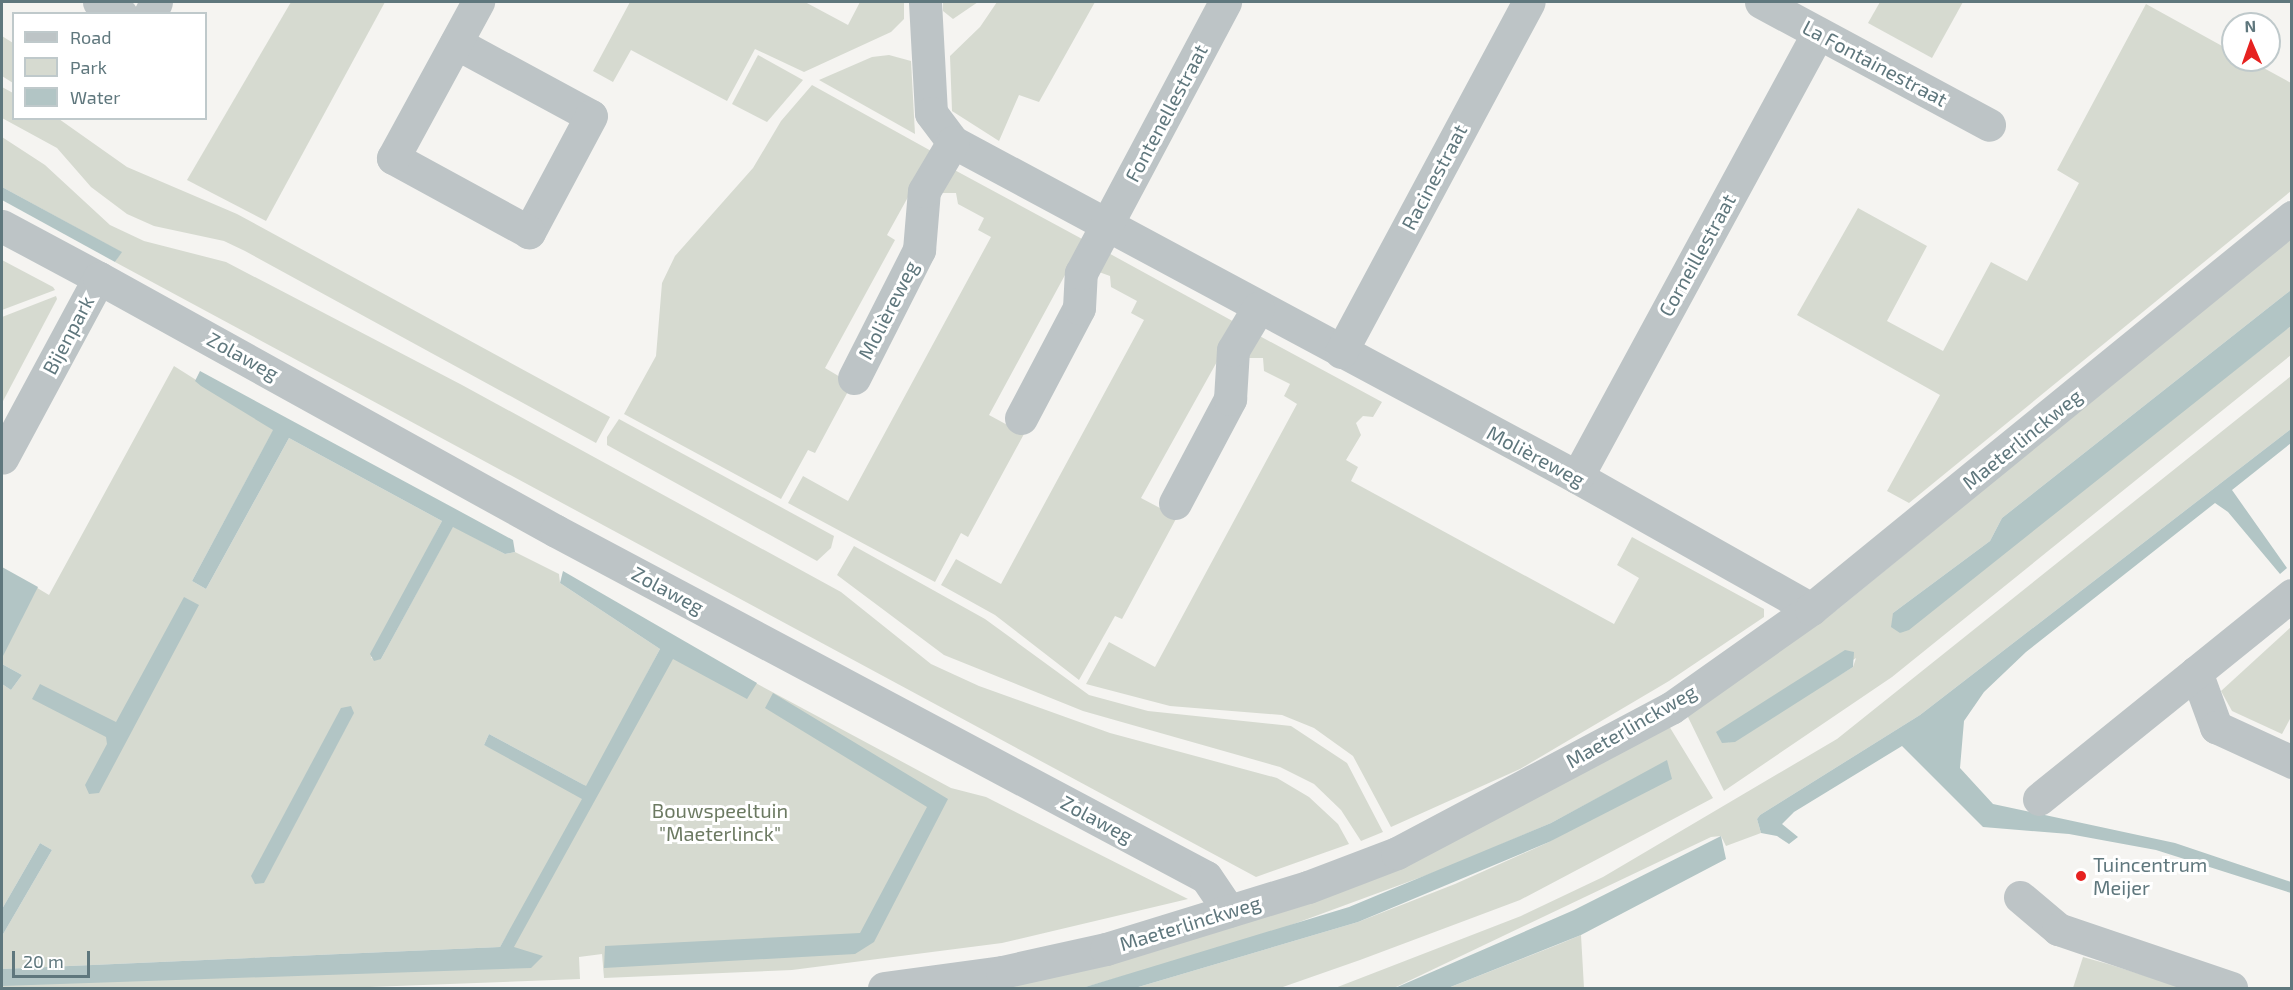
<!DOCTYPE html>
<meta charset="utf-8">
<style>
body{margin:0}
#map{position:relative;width:2293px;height:990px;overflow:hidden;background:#f5f4f1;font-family:"Exo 2",sans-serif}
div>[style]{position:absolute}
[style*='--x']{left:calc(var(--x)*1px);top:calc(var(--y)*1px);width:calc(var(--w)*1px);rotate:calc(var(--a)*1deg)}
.green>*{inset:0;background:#d6dad0}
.water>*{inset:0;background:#b2c5c5}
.minor>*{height:33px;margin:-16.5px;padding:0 16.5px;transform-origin:16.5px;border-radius:16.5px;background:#bdc4c6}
.dots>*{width:16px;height:16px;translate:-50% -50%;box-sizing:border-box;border:3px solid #fff;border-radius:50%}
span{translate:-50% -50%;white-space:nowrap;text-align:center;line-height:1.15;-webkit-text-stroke:6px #fff;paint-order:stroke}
.street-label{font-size:20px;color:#5f777d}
.park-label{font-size:20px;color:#6c7a62}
.poi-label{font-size:20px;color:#5f777d}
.left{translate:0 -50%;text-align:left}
.frame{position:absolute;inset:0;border:3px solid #5f777d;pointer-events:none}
.legend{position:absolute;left:12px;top:12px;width:195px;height:108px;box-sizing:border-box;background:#fff;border:2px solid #bfc9cb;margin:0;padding:8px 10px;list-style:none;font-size:18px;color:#5f777d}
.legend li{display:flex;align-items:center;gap:12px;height:30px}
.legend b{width:30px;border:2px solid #bfc9cb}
.north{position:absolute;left:2221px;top:12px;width:60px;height:60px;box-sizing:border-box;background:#fff;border:2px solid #bfc9cb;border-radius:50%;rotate:358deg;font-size:16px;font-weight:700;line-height:24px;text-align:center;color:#5f777d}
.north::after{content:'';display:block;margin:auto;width:21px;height:27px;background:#e62220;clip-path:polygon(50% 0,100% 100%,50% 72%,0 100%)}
.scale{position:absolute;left:12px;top:951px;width:78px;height:27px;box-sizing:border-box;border:3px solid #5f777d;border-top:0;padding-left:8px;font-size:18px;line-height:21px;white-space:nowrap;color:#5f777d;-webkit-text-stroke:4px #fff;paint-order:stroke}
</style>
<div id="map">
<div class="green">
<div style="clip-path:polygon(291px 2px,385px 2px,266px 221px,187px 180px)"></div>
<div style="clip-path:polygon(630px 2px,805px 2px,848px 25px,860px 2px,904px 2px,904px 19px,891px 32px,804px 72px,755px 49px,727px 101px,631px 50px,613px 82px,593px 71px)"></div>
<div style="clip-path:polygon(943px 2px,978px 2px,953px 19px,943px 11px)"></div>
<div style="clip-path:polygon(997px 2px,1095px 2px,1039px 102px,1019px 95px,999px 141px,952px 111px,950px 56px,980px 27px)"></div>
<div style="clip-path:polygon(1880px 2px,1963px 2px,1932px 58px,1868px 23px)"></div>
<div style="clip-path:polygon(2146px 4px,2233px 52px,2233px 60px,2249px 60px,2291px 83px,2291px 191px,1909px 503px,1887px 491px,1940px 395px,1797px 315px,1858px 208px,1927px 246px,1887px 321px,1943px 351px,1991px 262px,2027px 281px,2079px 183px,2057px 170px)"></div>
<div style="clip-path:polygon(2px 36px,13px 43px,13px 83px,2px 76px)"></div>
<div style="clip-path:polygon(758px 55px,803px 80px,767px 122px,732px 104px)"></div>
<div style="clip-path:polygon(889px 55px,911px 61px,915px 134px,819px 80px,872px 57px)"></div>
<div style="clip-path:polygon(812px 85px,933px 152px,887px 235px,895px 240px,825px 368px,852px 384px,815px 453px,808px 450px,781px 499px,624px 414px,656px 356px,662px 283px,675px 256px,753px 168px,781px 121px)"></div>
<div style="clip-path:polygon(2px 87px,13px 93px,14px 118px,59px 119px,127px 167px,237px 214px,610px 417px,596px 443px,245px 251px,224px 241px,154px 226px,127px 214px,91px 187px,57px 148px,2px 118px)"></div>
<div style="clip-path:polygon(2px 137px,45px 165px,110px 225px,144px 241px,226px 262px,462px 385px,841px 592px,931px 664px,979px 686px,1110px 733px,1277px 778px,1309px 797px,1338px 824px,1349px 844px,1256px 877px,115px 262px,121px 252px,2px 187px)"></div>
<div style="clip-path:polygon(949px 167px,1084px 240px,989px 415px,1024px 434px,968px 537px,961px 533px,935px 582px,788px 503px,803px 476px,848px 501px,991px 237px,978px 230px,984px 218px,958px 204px,956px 193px,940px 193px)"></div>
<div style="clip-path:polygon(evenodd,2291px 237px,2291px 290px,2002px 518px,1990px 541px,1893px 613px,1900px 633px,2291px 326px,2291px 355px,1892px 677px,1724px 791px,1687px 715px,1838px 609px,2291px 237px,1856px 658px,1853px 667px,1726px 744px,1856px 658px)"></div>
<div style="clip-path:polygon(1103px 250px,1238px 324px,1141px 498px,1177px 517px,1122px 619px,1115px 616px,1079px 680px,995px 615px,941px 585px,956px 559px,1001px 584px,1144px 320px,1131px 313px,1137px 301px,1111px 287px,1110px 276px,1099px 272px)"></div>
<div style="clip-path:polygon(2px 260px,53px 287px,55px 290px,2px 310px)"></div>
<div style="clip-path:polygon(56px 296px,57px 299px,2px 403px,2px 317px)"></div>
<div style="clip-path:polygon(1256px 334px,1382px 402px,1373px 417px,1363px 416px,1356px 423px,1361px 435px,1346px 460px,1358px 467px,1351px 481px,1614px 624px,1639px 578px,1617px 565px,1632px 537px,1764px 609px,1764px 617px,1669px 681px,1520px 769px,1391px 827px,1353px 756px,1314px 728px,1282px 715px,1170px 706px,1086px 684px,1109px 642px,1155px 667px,1297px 404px,1284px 396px,1290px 384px,1264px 371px,1263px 358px,1246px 358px)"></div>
<div style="clip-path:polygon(evenodd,174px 366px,274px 429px,192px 581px,206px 589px,289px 438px,442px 521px,371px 658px,381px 659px,453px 526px,505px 554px,515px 552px,559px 574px,560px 583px,660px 649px,641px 685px,670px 637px,951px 788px,986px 797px,1188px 899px,1002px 943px,792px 970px,604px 978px,602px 954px,579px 957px,580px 979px,343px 988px,2px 988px,2px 975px,500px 953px,507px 935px,500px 947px,2px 969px,2px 936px,52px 850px,40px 843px,2px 909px,2px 684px,11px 690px,22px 675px,2px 664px,2px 642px,29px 583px,49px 595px,174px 366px,489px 734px,584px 785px,584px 786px,484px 745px,489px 734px)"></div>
<div style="clip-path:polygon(2291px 376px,2291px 429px,1920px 715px,1760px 815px,1757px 819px,1761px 833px,1726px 846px,1721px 836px,1711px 837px,1394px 988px,1335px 988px,1521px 916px,1603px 877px,1837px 739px)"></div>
<div style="clip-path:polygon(619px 419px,834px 536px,831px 548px,817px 561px,607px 445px,607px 437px)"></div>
<div style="clip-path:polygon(854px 546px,985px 619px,1089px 695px,1148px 711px,1291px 726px,1347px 763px,1383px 832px,1361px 841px,1341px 810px,1314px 784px,1280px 767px,1083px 711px,944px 655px,837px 575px)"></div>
<div style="clip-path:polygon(2291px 627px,2291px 717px,2282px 734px,2232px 711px,2221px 691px)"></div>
<div style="clip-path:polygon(1669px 726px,1713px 798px,1520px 900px,1360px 960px,1280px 988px,1135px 988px,1358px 922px,1455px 884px,1549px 842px,1667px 761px,1551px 823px,1446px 868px,1253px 939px,1082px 988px,962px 988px,1138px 951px)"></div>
<div style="clip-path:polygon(1581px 935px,1584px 988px,1448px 988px,1557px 945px)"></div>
<div style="clip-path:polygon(2083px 957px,2108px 964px,2184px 988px,2073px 988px)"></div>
</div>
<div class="water">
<div style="clip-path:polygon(2px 187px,122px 252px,115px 262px,2px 200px)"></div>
<div style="clip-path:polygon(2291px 290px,2291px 326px,1909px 630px,1900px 633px,1891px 627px,1893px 613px,1990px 541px,2002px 518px)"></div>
<div style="clip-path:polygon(200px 371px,513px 540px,515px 552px,505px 554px,453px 527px,381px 659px,374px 661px,370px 654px,442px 521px,289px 438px,206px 589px,192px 581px,273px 430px,201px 386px,195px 381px)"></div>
<div style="clip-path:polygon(2291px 429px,2291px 443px,2232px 490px,2287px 568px,2280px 574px,2228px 512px,2215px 503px,2026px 652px,1984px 692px,1964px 721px,1960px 768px,1993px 804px,2175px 843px,2291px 882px,2291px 893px,2156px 850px,2069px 834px,1983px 827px,1902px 746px,1794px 812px,1782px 824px,1798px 837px,1789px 844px,1777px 836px,1761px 833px,1757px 819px,1760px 815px,1920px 715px)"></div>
<div style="clip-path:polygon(2px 567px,38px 587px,2px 658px)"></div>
<div style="clip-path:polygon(563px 571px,757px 683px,747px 699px,673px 659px,514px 947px,543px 956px,531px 968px,2px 986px,2px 969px,500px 947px,582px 799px,484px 745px,489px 734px,586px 786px,660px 649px,560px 583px)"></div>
<div style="clip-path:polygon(184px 597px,199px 605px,99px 793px,89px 794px,85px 785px,107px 744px,106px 737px,32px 699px,40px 684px,116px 722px)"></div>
<div style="clip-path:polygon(1845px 650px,1854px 652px,1853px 667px,1735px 742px,1722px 743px,1716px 732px)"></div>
<div style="clip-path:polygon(2px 664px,22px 675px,11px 690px,2px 684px)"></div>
<div style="clip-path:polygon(773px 693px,948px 799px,874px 942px,855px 954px,604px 968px,605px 946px,860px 933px,927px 807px,765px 708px)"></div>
<div style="clip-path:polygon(351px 706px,354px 713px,264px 883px,255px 884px,251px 876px,341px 708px)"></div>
<div style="clip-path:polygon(1667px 760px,1672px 779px,1549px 842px,1358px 922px,1135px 988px,1082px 988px,1349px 907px,1551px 823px)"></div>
<div style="clip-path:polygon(1721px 836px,1726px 859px,1581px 935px,1448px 988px,1395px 988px,1574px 910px)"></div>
<div style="clip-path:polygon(40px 843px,52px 850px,2px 936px,2px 909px)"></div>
</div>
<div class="minor">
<div style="--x:99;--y:2;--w:25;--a:29"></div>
<div style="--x:925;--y:2;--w:111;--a:86.9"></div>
<div style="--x:931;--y:113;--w:36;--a:53"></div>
<div style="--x:953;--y:142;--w:708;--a:28.23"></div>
<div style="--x:1577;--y:477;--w:269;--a:29.4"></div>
<div style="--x:1761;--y:2;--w:259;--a:28.3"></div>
<div style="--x:150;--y:14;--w:13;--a:-63"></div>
<div style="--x:456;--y:43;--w:153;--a:28.4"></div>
<div style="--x:591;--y:116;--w:132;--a:118.1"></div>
<div style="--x:529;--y:232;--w:155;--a:-151.4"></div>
<div style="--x:393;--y:158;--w:178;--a:-61.4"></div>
<div style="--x:2;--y:226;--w:110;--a:28.2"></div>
<div style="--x:99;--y:278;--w:204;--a:118.3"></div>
<div style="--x:99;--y:278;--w:522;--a:28.97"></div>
<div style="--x:556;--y:531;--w:736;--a:28.03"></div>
<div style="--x:1206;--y:877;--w:41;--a:55.9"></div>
<div style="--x:1341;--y:352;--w:397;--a:-61.8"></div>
<div style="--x:854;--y:378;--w:144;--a:-63.1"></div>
<div style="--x:919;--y:250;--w:59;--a:-85.2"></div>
<div style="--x:924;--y:191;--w:57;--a:-59.4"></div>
<div style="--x:1021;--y:418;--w:124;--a:-62.2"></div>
<div style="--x:1079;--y:308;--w:35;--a:-87"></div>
<div style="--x:1081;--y:273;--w:307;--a:-62"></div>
<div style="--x:1577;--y:477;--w:505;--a:-61.51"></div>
<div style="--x:1175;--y:503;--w:118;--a:-62.1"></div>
<div style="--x:1230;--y:399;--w:49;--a:-86.5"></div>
<div style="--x:1233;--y:350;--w:49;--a:-59.2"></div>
<div style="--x:2196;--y:672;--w:59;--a:70"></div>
<div style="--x:2216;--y:727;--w:84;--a:24.7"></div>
<div style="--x:2039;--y:799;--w:325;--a:-38.9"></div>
<div style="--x:2020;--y:897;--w:50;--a:40.1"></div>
<div style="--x:2058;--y:929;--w:183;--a:18.8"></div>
<div style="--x:884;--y:988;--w:119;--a:-7.7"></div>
<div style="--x:1002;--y:972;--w:107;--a:-12.5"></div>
<div style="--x:1106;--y:949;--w:211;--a:-17.1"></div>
<div style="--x:1308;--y:887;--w:95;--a:-20.9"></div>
<div style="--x:1397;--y:853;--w:310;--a:-27.9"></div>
<div style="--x:1671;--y:708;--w:171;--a:-35.3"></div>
<div style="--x:1811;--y:609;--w:621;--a:-39.18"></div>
</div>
<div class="dots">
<div style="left:2081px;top:876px;background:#e62220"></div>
</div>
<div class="street-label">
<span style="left:1875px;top:63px;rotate:28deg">La Fontainestraat</span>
<span style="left:1166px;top:113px;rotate:-62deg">Fontenellestraat</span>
<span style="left:1434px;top:177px;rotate:-62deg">Racinestraat</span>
<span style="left:1697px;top:255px;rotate:-61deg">Corneillestraat</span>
<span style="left:888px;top:310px;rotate:-63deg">Molièreweg</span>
<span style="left:68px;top:335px;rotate:-62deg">Bijenpark</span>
<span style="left:243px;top:356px;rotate:29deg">Zolaweg</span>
<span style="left:2022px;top:439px;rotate:-39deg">Maeterlinckweg</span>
<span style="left:1536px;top:456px;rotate:28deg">Molièreweg</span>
<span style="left:668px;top:590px;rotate:28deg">Zolaweg</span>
<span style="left:1631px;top:726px;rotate:-30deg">Maeterlinckweg</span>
<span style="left:1097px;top:819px;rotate:28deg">Zolaweg</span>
<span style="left:1190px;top:923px;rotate:-17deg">Maeterlinckweg</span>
</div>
<div class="park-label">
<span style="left:720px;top:822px">Bouwspeeltuin<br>"Maeterlinck"</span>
</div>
<div class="poi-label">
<span class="left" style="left:2093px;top:876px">Tuincentrum<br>Meijer</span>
</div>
<div class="frame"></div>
<ul class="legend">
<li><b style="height:8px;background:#bdc4c6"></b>Road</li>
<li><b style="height:16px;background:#d6dad0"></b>Park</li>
<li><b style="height:16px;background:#b2c5c5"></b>Water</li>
</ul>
<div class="north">N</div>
<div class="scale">20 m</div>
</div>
